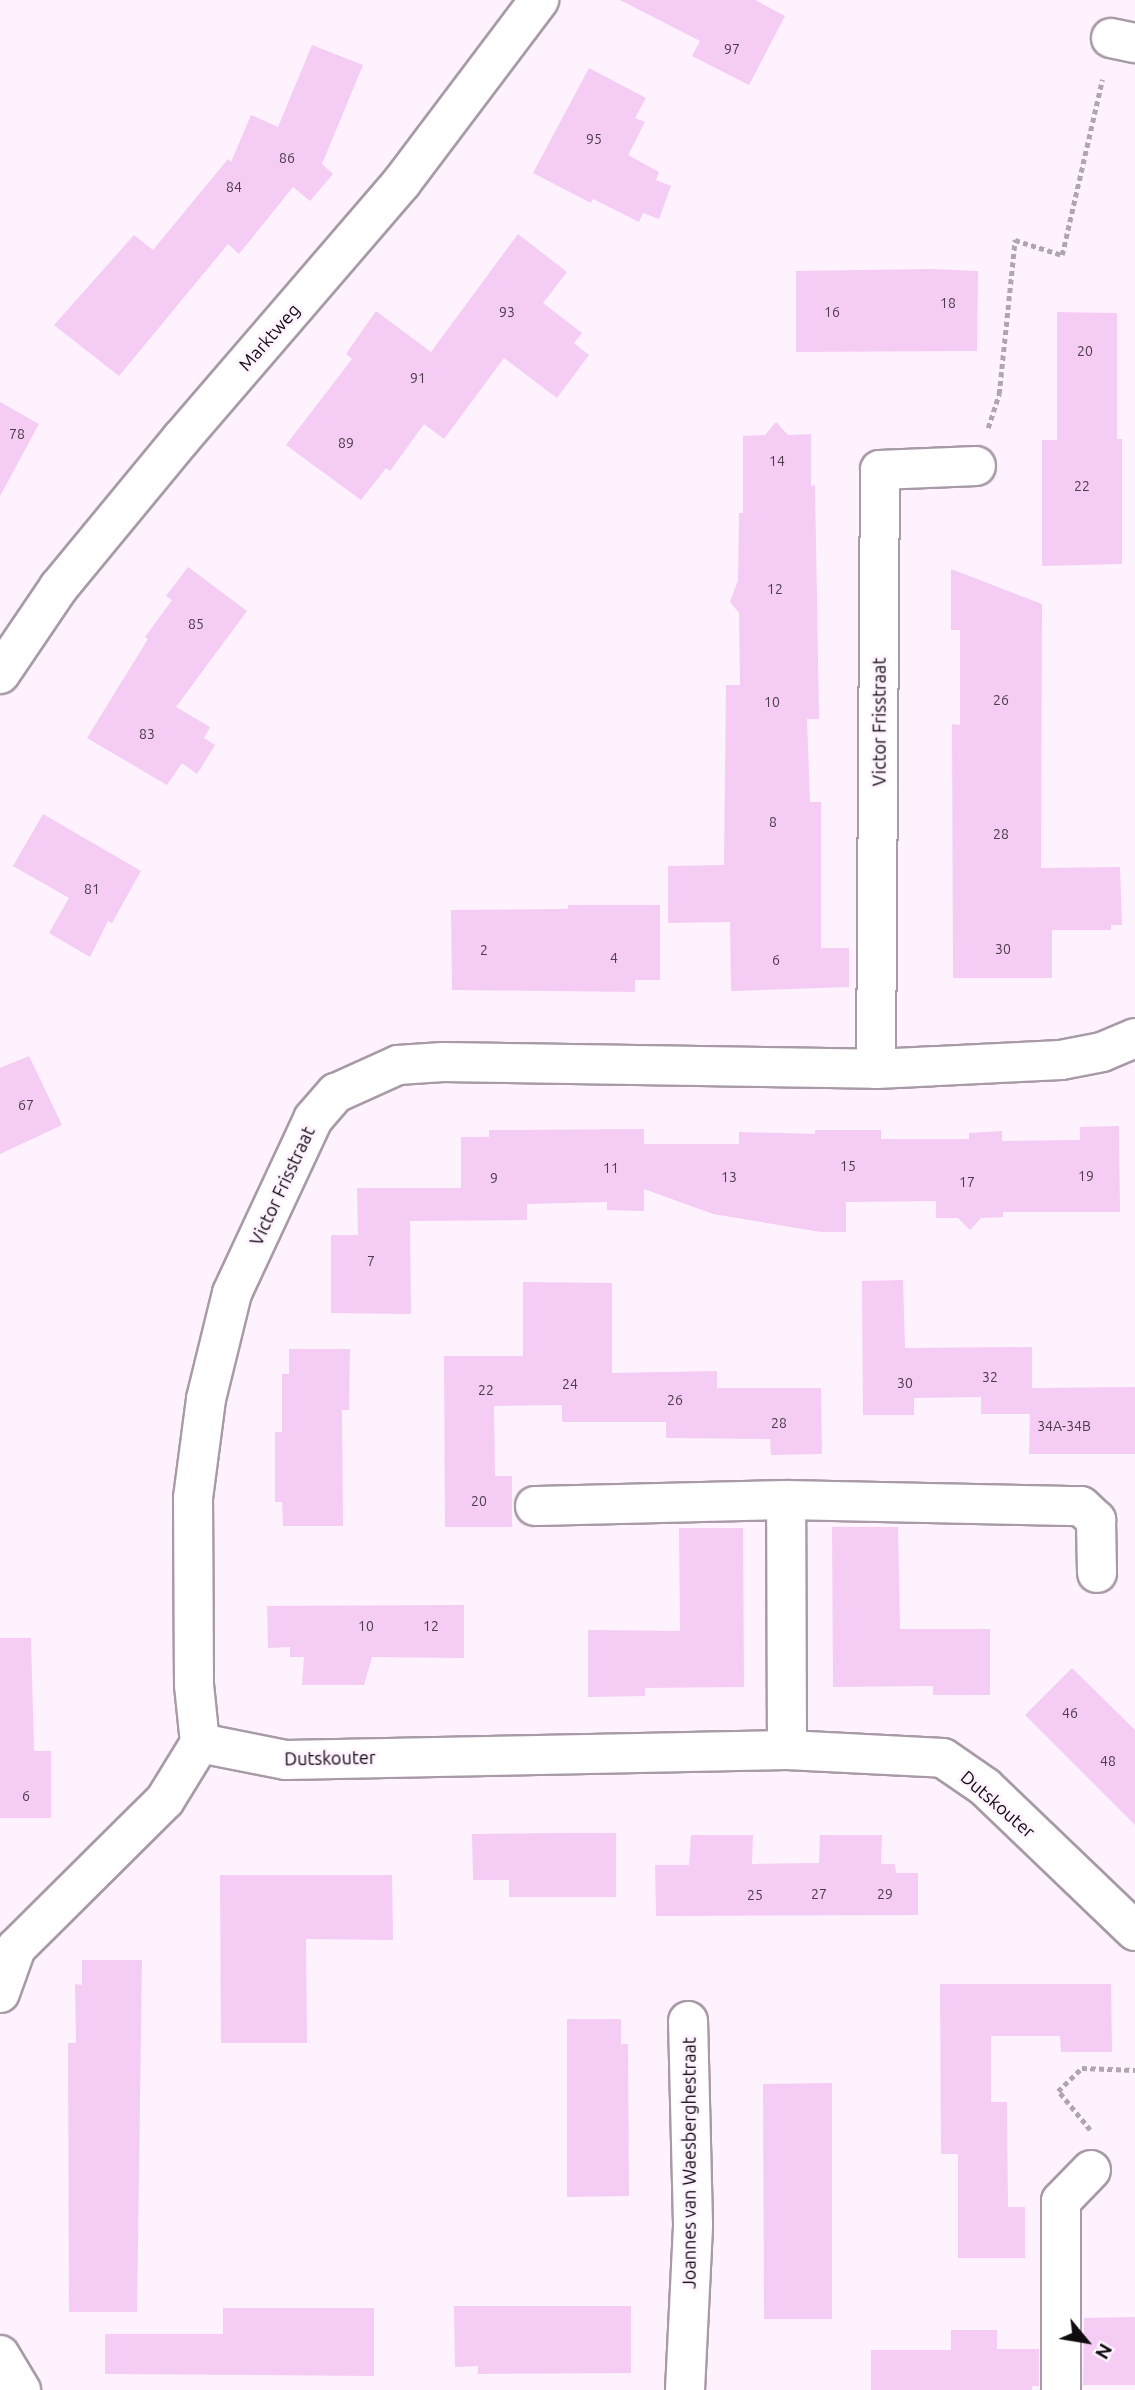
<!DOCTYPE html>
<style>
body{margin:0}
#map{position:relative;width:1135px;height:2390px;overflow:hidden;background:#fef2fe;font-family:Ubuntu,sans-serif}
div>[style]{position:absolute}
[style*='--x']{left:calc(var(--x)*1px);top:calc(var(--y)*1px);width:calc(var(--w)*1px);rotate:calc(var(--a)*1deg)}
.building>*{inset:0;background:#f5ccf4}
.path>*{height:4.5px;margin-top:-2.25px;transform-origin:0;background:repeating-linear-gradient(90deg,#b0a6b0 0 5px,transparent 0 8.5px)}
.roads{filter:drop-shadow(2px 0 #a89aa7) drop-shadow(-2px 0 #a89aa7) drop-shadow(0 2px #a89aa7) drop-shadow(0 -2px #a89aa7)}
.minor>*{height:38px;margin:-19px;padding:0 19px;transform-origin:19px;border-radius:19px;background:#fff}
span{translate:-50% -50%;white-space:nowrap;text-align:center;line-height:1.15;-webkit-text-stroke:5px #fef2fe;paint-order:stroke}
.number-label{font-size:14px;color:#493b49}
.number-label span{-webkit-text-stroke-width:0}
.street-label{font-size:18px;color:#100b10}
.north{position:absolute;left:1051px;top:2306px;width:70px;height:70px;-webkit-text-stroke:5px #fef2fe;paint-order:stroke;rotate:120deg;font-size:19px;font-weight:700;line-height:28px;text-align:center;color:#100b10}
.north::after{content:'';display:block;margin:auto;width:24px;height:32px;background:#100b10;clip-path:polygon(50% 0,100% 100%,50% 72%,0 100%)}
</style>
<div id="map">
<div class="building">
<div style="clip-path:polygon(620px 0,755px 0,785px 16px,749px 85px,692px 56px,700px 41px)"></div>
<div style="clip-path:polygon(312px 45px,363px 65px,322px 164px,333px 174px,310px 201px,293px 187px,239px 254px,228px 244px,119px 376px,54px 325px,134px 235px,153px 250px,228px 159px,231px 162px,251px 115px,278px 127px)"></div>
<div style="clip-path:polygon(589px 68px,646px 98px,635px 118px,645px 122px,628px 155px,659px 172px,656px 180px,671px 186px,659px 219px,643px 213px,639px 222px,593px 199px,591px 203px,533px 173px)"></div>
<div style="clip-path:polygon(518px 234px,567px 272px,543px 303px,582px 333px,574px 343px,589px 355px,557px 398px,504px 358px,444px 439px,424px 424px,390px 471px,386px 468px,361px 500px,286px 445px,352px 359px,346px 354px,376px 311px,431px 352px)"></div>
<div style="clip-path:polygon(932px 269px,978px 271px,977px 351px,796px 352px,796px 271px)"></div>
<div style="clip-path:polygon(1057px 312px,1117px 313px,1117px 439px,1122px 439px,1122px 564px,1042px 566px,1042px 440px,1057px 440px)"></div>
<div style="clip-path:polygon(0 402px,39px 424px,0 496px)"></div>
<div style="clip-path:polygon(776px 422px,788px 435px,811px 434px,811px 486px,815px 485px,819px 719px,807px 719px,810px 802px,821px 802px,821px 948px,849px 948px,849px 987px,731px 991px,730px 922px,668px 923px,668px 866px,724px 865px,726px 685px,740px 685px,739px 613px,730px 602px,738px 580px,739px 513px,743px 513px,743px 436px,765px 435px)"></div>
<div style="clip-path:polygon(188px 567px,247px 611px,176px 707px,210px 727px,204px 738px,215px 745px,197px 774px,182px 763px,167px 785px,87px 738px,148px 639px,145px 637px,172px 600px,166px 596px)"></div>
<div style="clip-path:polygon(951px 569px,1042px 604px,1041px 868px,1120px 867px,1122px 925px,1111px 925px,1111px 930px,1052px 930px,1052px 978px,953px 978px,952px 724px,960px 725px,960px 630px,951px 630px)"></div>
<div style="clip-path:polygon(43px 814px,141px 871px,112px 923px,108px 921px,90px 957px,49px 933px,69px 898px,13px 866px)"></div>
<div style="clip-path:polygon(568px 905px,660px 905px,660px 980px,635px 980px,635px 992px,452px 990px,451px 910px,568px 909px)"></div>
<div style="clip-path:polygon(29px 1056px,62px 1125px,0 1154px,0 1068px)"></div>
<div style="clip-path:polygon(1119px 1126px,1120px 1212px,1003px 1212px,1003px 1217px,981px 1218px,970px 1230px,958px 1218px,936px 1218px,936px 1201px,846px 1202px,846px 1232px,821px 1232px,713px 1214px,644px 1189px,644px 1211px,607px 1210px,607px 1202px,527px 1204px,527px 1220px,410px 1221px,411px 1314px,331px 1313px,331px 1235px,358px 1235px,357px 1188px,461px 1188px,461px 1137px,489px 1137px,489px 1130px,644px 1129px,644px 1144px,739px 1144px,739px 1132px,815px 1134px,815px 1130px,881px 1130px,881px 1139px,969px 1139px,969px 1133px,1002px 1131px,1002px 1141px,1080px 1140px,1080px 1127px)"></div>
<div style="clip-path:polygon(903px 1280px,905px 1348px,1032px 1347px,1032px 1388px,1135px 1387px,1135px 1454px,1029px 1454px,1030px 1414px,981px 1414px,981px 1397px,914px 1398px,914px 1415px,863px 1415px,862px 1281px)"></div>
<div style="clip-path:polygon(523px 1282px,612px 1283px,612px 1373px,717px 1371px,717px 1388px,821px 1388px,822px 1454px,771px 1455px,770px 1439px,666px 1438px,666px 1422px,562px 1422px,562px 1405px,494px 1406px,495px 1476px,512px 1476px,512px 1527px,445px 1527px,444px 1356px,523px 1356px)"></div>
<div style="clip-path:polygon(289px 1349px,350px 1349px,349px 1410px,342px 1410px,343px 1526px,283px 1526px,282px 1502px,275px 1502px,275px 1432px,282px 1432px,282px 1374px,289px 1374px)"></div>
<div style="clip-path:polygon(832px 1527px,898px 1527px,900px 1629px,990px 1629px,990px 1695px,933px 1695px,933px 1686px,833px 1687px)"></div>
<div style="clip-path:polygon(679px 1528px,743px 1528px,744px 1687px,645px 1688px,645px 1696px,588px 1697px,588px 1630px,680px 1631px)"></div>
<div style="clip-path:polygon(464px 1605px,464px 1658px,372px 1657px,364px 1685px,302px 1685px,304px 1657px,290px 1657px,290px 1647px,268px 1648px,267px 1606px)"></div>
<div style="clip-path:polygon(0 1638px,31px 1638px,34px 1751px,51px 1751px,51px 1818px,0 1818px)"></div>
<div style="clip-path:polygon(1072px 1668px,1135px 1730px,1135px 1825px,1025px 1715px)"></div>
<div style="clip-path:polygon(561px 1833px,616px 1833px,616px 1897px,509px 1897px,509px 1880px,473px 1880px,472px 1834px)"></div>
<div style="clip-path:polygon(691px 1835px,753px 1835px,752px 1864px,819px 1863px,820px 1835px,882px 1835px,881px 1864px,895px 1864px,896px 1873px,918px 1873px,918px 1915px,656px 1916px,655px 1865px,689px 1865px)"></div>
<div style="clip-path:polygon(220px 1875px,392px 1875px,393px 1940px,306px 1939px,307px 2043px,221px 2043px)"></div>
<div style="clip-path:polygon(82px 1960px,142px 1960px,137px 2312px,69px 2312px,68px 2043px,76px 2043px,75px 1984px,82px 1985px)"></div>
<div style="clip-path:polygon(940px 1984px,1111px 1984px,1112px 2052px,1061px 2052px,1060px 2036px,991px 2036px,991px 2102px,1007px 2102px,1008px 2207px,1025px 2207px,1025px 2258px,958px 2258px,958px 2154px,941px 2154px)"></div>
<div style="clip-path:polygon(567px 2019px,621px 2019px,621px 2044px,628px 2044px,629px 2196px,567px 2197px)"></div>
<div style="clip-path:polygon(832px 2083px,832px 2319px,764px 2319px,763px 2084px)"></div>
<div style="clip-path:polygon(454px 2306px,631px 2306px,631px 2373px,478px 2374px,478px 2366px,455px 2367px)"></div>
<div style="clip-path:polygon(223px 2308px,374px 2308px,374px 2376px,105px 2374px,105px 2334px,223px 2334px)"></div>
<div style="clip-path:polygon(1135px 2317px,1135px 2385px,1083px 2385px,1084px 2318px)"></div>
<div style="clip-path:polygon(951px 2330px,997px 2330px,997px 2349px,1039px 2349px,1039px 2386px,1032px 2386px,1032px 2390px,871px 2390px,871px 2350px,951px 2350px)"></div>
</div>
<div class="path">
<div style="--x:988;--y:428;--w:36;--a:-72"></div>
<div style="--x:999;--y:394;--w:155;--a:-84.1"></div>
<div style="--x:1015;--y:240;--w:49;--a:17.7"></div>
<div style="--x:1062;--y:255;--w:180;--a:-77.1"></div>
<div style="--x:1090;--y:2130;--w:50;--a:-129.4"></div>
<div style="--x:1058;--y:2091;--w:33;--a:-44"></div>
<div style="--x:1082;--y:2068;--w:53;--a:2.2"></div>
</div>
<div class="roads">
<div class="minor">
<div style="--x:1111;--y:38;--w:25;--a:12"></div>
<div style="--x:0;--y:674;--w:105;--a:-55.9"></div>
<div style="--x:59;--y:587;--w:192;--a:-50.5"></div>
<div style="--x:181;--y:439;--w:339;--a:-49.3"></div>
<div style="--x:402;--y:182;--w:228;--a:-53"></div>
<div style="--x:876;--y:1069;--w:599;--a:-89.62"></div>
<div style="--x:880;--y:470;--w:96;--a:-2.4"></div>
<div style="--x:535;--y:1506;--w:251;--a:-1.4"></div>
<div style="--x:200;--y:1743;--w:58;--a:-95.9"></div>
<div style="--x:194;--y:1685;--w:187;--a:-90.3"></div>
<div style="--x:193;--y:1498;--w:100;--a:-82.5"></div>
<div style="--x:206;--y:1399;--w:109;--a:-76.2"></div>
<div style="--x:232;--y:1293;--w:192;--a:-65"></div>
<div style="--x:313;--y:1119;--w:35;--a:-49"></div>
<div style="--x:336;--y:1093;--w:68;--a:-24.3"></div>
<div style="--x:398;--y:1065;--w:45;--a:-3.8"></div>
<div style="--x:443;--y:1062;--w:433;--a:0.9"></div>
<div style="--x:876;--y:1069;--w:185;--a:-2.8"></div>
<div style="--x:1061;--y:1060;--w:42;--a:-11"></div>
<div style="--x:1102;--y:1052;--w:36;--a:-23"></div>
<div style="--x:200;--y:1743;--w:88;--a:11.2"></div>
<div style="--x:286;--y:1760;--w:501;--a:-1.14"></div>
<div style="--x:787;--y:1750;--w:156;--a:2.9"></div>
<div style="--x:943;--y:1758;--w:51;--a:34.6"></div>
<div style="--x:985;--y:1787;--w:208;--a:43.8"></div>
<div style="--x:787;--y:1750;--w:250;--a:-90.2"></div>
<div style="--x:786;--y:1500;--w:295;--a:1.2"></div>
<div style="--x:1081;--y:1506;--w:21;--a:43"></div>
<div style="--x:1096;--y:1520;--w:53;--a:88.9"></div>
<div style="--x:0;--y:1993;--w:48;--a:-70.4"></div>
<div style="--x:16;--y:1948;--w:210;--a:-44.8"></div>
<div style="--x:165;--y:1800;--w:67;--a:-58.4"></div>
<div style="--x:0;--y:2355;--w:41;--a:59"></div>
<div style="--x:685;--y:2390;--w:166;--a:-87.2"></div>
<div style="--x:693;--y:2224;--w:203;--a:-91.4"></div>
<div style="--x:1061;--y:2390;--w:189;--a:-90"></div>
<div style="--x:1061;--y:2201;--w:43;--a:-45.9"></div>
</div>
</div>
<div class="number-label">
<span style="left:732px;top:49px">97</span>
<span style="left:594px;top:139px">95</span>
<span style="left:287px;top:158px">86</span>
<span style="left:234px;top:187px">84</span>
<span style="left:948px;top:303px">18</span>
<span style="left:507px;top:312px">93</span>
<span style="left:832px;top:312px">16</span>
<span style="left:1085px;top:351px">20</span>
<span style="left:418px;top:378px">91</span>
<span style="left:17px;top:434px">78</span>
<span style="left:346px;top:443px">89</span>
<span style="left:777px;top:461px">14</span>
<span style="left:1082px;top:486px">22</span>
<span style="left:775px;top:589px">12</span>
<span style="left:196px;top:624px">85</span>
<span style="left:1001px;top:700px">26</span>
<span style="left:772px;top:702px">10</span>
<span style="left:147px;top:734px">83</span>
<span style="left:773px;top:822px">8</span>
<span style="left:1001px;top:834px">28</span>
<span style="left:92px;top:889px">81</span>
<span style="left:1003px;top:949px">30</span>
<span style="left:484px;top:950px">2</span>
<span style="left:614px;top:958px">4</span>
<span style="left:776px;top:960px">6</span>
<span style="left:26px;top:1105px">67</span>
<span style="left:848px;top:1166px">15</span>
<span style="left:611px;top:1168px">11</span>
<span style="left:1086px;top:1176px">19</span>
<span style="left:729px;top:1177px">13</span>
<span style="left:494px;top:1178px">9</span>
<span style="left:967px;top:1182px">17</span>
<span style="left:371px;top:1261px">7</span>
<span style="left:990px;top:1377px">32</span>
<span style="left:905px;top:1383px">30</span>
<span style="left:570px;top:1384px">24</span>
<span style="left:486px;top:1390px">22</span>
<span style="left:675px;top:1400px">26</span>
<span style="left:779px;top:1423px">28</span>
<span style="left:1064px;top:1426px">34A-34B</span>
<span style="left:479px;top:1501px">20</span>
<span style="left:366px;top:1626px">10</span>
<span style="left:431px;top:1626px">12</span>
<span style="left:1070px;top:1713px">46</span>
<span style="left:1108px;top:1761px">48</span>
<span style="left:26px;top:1796px">6</span>
<span style="left:819px;top:1894px">27</span>
<span style="left:885px;top:1894px">29</span>
<span style="left:755px;top:1895px">25</span>
</div>
<div class="street-label">
<span style="left:269px;top:337px;rotate:-49deg">Marktweg</span>
<span style="left:879px;top:722px;rotate:-90deg">Victor Frisstraat</span>
<span style="left:282px;top:1186px;rotate:-65deg">Victor Frisstraat</span>
<span style="left:330px;top:1758px;rotate:-1deg">Dutskouter</span>
<span style="left:998px;top:1804px;rotate:41deg">Dutskouter</span>
<span style="left:689px;top:2163px;rotate:-90deg">Joannes van Waesberghestraat</span>
</div>
<div class="north">N</div>
</div>
